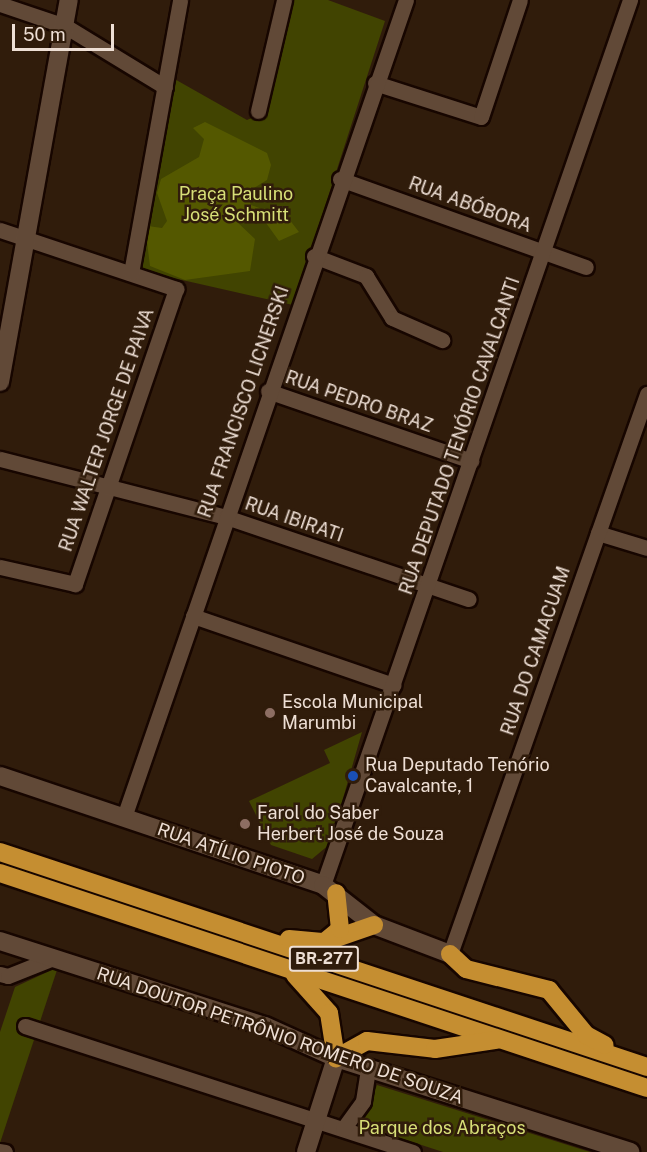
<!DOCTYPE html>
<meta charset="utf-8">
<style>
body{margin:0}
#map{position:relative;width:647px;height:1152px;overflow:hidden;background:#301c0b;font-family:"Public Sans",sans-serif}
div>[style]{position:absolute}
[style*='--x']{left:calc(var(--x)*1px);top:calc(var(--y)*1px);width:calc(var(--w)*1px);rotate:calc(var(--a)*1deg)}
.green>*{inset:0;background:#414401}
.forest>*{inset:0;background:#545800}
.roads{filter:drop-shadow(2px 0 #170600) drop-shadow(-2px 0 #170600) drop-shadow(0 2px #170600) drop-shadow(0 -2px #170600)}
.street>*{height:15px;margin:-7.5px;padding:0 7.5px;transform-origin:7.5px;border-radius:7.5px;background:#614937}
.secondary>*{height:18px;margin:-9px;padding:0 9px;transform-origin:9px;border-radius:9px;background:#614937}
.highway>*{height:18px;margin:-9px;padding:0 9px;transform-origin:9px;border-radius:9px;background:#c58e31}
.dots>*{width:16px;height:16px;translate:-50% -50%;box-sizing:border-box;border:3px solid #301c0b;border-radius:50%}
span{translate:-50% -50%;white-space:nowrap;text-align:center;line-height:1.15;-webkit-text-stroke:5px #301c0b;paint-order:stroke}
.shield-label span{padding:2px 4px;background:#301c0b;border:2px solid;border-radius:4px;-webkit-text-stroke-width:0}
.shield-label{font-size:16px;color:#eedfd5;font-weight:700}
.park-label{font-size:18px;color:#d7df77}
.street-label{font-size:18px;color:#eedfd5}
.poi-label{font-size:18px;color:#eedfd5}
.left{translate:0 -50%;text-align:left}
.scale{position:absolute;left:12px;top:24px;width:102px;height:27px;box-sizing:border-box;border:3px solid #eedfd5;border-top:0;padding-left:8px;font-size:18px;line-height:21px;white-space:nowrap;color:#eedfd5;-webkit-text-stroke:4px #301c0b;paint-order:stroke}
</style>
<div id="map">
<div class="green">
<div style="clip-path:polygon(292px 0,328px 0,385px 21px,293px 305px,138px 270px,171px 77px,247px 120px,265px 112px)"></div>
<div style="clip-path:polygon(362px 732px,330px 844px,312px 859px,271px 845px,249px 801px,330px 763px,324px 750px)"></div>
<div style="clip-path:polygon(58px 967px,0 1143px,0 1032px,15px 987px)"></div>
<div style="clip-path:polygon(377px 1085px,590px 1152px,443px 1152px,360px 1125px)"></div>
</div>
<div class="forest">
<div style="clip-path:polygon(205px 122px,267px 153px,271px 165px,267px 180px,249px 191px,248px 198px,251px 205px,289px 219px,299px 232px,279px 241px,266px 223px,236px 209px,234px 219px,255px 239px,250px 271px,185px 280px,150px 266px,146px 234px,148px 226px,162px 228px,167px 221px,157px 193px,161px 179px,199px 157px,204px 139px,193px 128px)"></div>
</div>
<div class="roads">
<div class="street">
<div style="--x:0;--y:4;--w:69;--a:18.7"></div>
<div style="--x:65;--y:26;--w:117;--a:31.4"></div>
<div style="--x:375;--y:83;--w:111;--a:17.8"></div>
<div style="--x:481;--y:117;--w:123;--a:-71.6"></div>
<div style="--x:258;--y:111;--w:114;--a:-76.8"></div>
<div style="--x:340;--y:179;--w:261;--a:19.7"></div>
<div style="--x:0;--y:230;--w:186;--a:18.5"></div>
<div style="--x:176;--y:289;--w:312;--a:108.9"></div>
<div style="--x:75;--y:584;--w:77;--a:-167.2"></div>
<div style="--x:314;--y:256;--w:56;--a:21"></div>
<div style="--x:366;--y:276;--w:49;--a:58.2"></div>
<div style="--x:392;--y:318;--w:55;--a:23.7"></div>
<div style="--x:131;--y:273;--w:277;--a:-79.8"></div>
<div style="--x:268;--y:391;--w:215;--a:19"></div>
<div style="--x:0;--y:459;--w:233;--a:14.4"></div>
<div style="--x:226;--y:517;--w:256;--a:18.7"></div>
<div style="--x:598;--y:533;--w:51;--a:17"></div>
<div style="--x:193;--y:616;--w:212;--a:19"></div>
<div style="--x:124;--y:817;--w:864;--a:-70.96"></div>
<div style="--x:323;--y:885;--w:937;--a:-70.87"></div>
<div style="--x:450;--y:954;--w:594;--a:-70.62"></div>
<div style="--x:0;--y:974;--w:8;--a:14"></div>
<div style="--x:8;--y:976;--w:48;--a:-21.8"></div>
<div style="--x:25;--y:1026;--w:408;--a:18"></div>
<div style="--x:343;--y:1129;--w:34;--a:-54"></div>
<div style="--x:363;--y:1101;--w:32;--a:-81"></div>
<div style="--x:0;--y:1151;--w:5;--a:11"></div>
</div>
<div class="secondary">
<div style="--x:0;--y:382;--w:388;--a:-79.8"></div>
<div style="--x:0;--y:776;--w:341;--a:18.6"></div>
<div style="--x:323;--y:885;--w:65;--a:38.1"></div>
<div style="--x:374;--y:925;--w:81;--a:20.9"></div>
<div style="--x:0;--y:941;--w:278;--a:17.8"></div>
<div style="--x:265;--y:1026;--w:78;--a:24.3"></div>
<div style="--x:336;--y:1058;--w:309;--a:17.7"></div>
<div style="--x:306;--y:1152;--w:99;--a:-72.3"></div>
</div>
<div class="highway">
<div style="--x:0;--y:852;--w:682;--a:18.38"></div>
<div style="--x:0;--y:873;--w:682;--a:18.38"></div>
<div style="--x:289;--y:939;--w:36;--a:5"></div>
<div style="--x:325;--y:942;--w:52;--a:-19.1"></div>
<div style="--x:327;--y:940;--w:17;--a:-40"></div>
<div style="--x:340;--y:929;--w:36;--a:-96"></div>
<div style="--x:450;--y:954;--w:22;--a:43"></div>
<div style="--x:466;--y:969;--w:86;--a:14.2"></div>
<div style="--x:549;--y:990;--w:58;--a:50.6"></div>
<div style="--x:586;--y:1035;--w:21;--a:28"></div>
<div style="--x:295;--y:975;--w:51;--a:48.2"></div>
<div style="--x:329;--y:1013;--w:46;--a:81.2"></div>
<div style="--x:336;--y:1058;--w:35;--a:-29"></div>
<div style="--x:367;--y:1041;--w:68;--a:6.7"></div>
<div style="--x:435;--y:1049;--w:62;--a:-8.4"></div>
</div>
</div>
<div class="dots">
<div style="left:270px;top:713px;background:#8d6e63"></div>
<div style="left:353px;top:776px;background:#1a4fb4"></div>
<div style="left:245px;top:824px;background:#8d6e63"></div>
</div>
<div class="shield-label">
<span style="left:324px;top:959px">BR-277</span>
</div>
<div class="park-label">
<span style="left:236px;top:205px">Praça Paulino<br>José Schmitt</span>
<span style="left:442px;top:1128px">Parque dos Abraços</span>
</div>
<div class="street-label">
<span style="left:470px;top:205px;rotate:20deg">RUA ABÓBORA</span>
<span style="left:244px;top:402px;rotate:-71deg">RUA FRANCISCO LICNERSKI</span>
<span style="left:359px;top:402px;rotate:19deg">RUA PEDRO BRAZ</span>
<span style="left:107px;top:430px;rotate:-71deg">RUA WALTER JORGE DE PAIVA</span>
<span style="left:460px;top:436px;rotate:-71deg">RUA DEPUTADO TENÓRIO CAVALCANTI</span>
<span style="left:294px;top:520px;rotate:19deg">RUA IBIRATI</span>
<span style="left:536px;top:651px;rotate:-71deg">RUA DO CAMACUAM</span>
<span style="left:231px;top:854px;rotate:19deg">RUA ATÍLIO PIOTO</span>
<span style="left:280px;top:1036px;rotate:19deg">RUA DOUTOR PETRÔNIO ROMERO DE SOUZA</span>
</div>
<div class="poi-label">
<span class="left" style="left:282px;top:713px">Escola Municipal<br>Marumbi</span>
<span class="left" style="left:365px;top:776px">Rua Deputado Tenório<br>Cavalcante, 1</span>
<span class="left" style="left:257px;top:824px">Farol do Saber<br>Herbert José de Souza</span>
</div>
<div class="scale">50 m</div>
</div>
